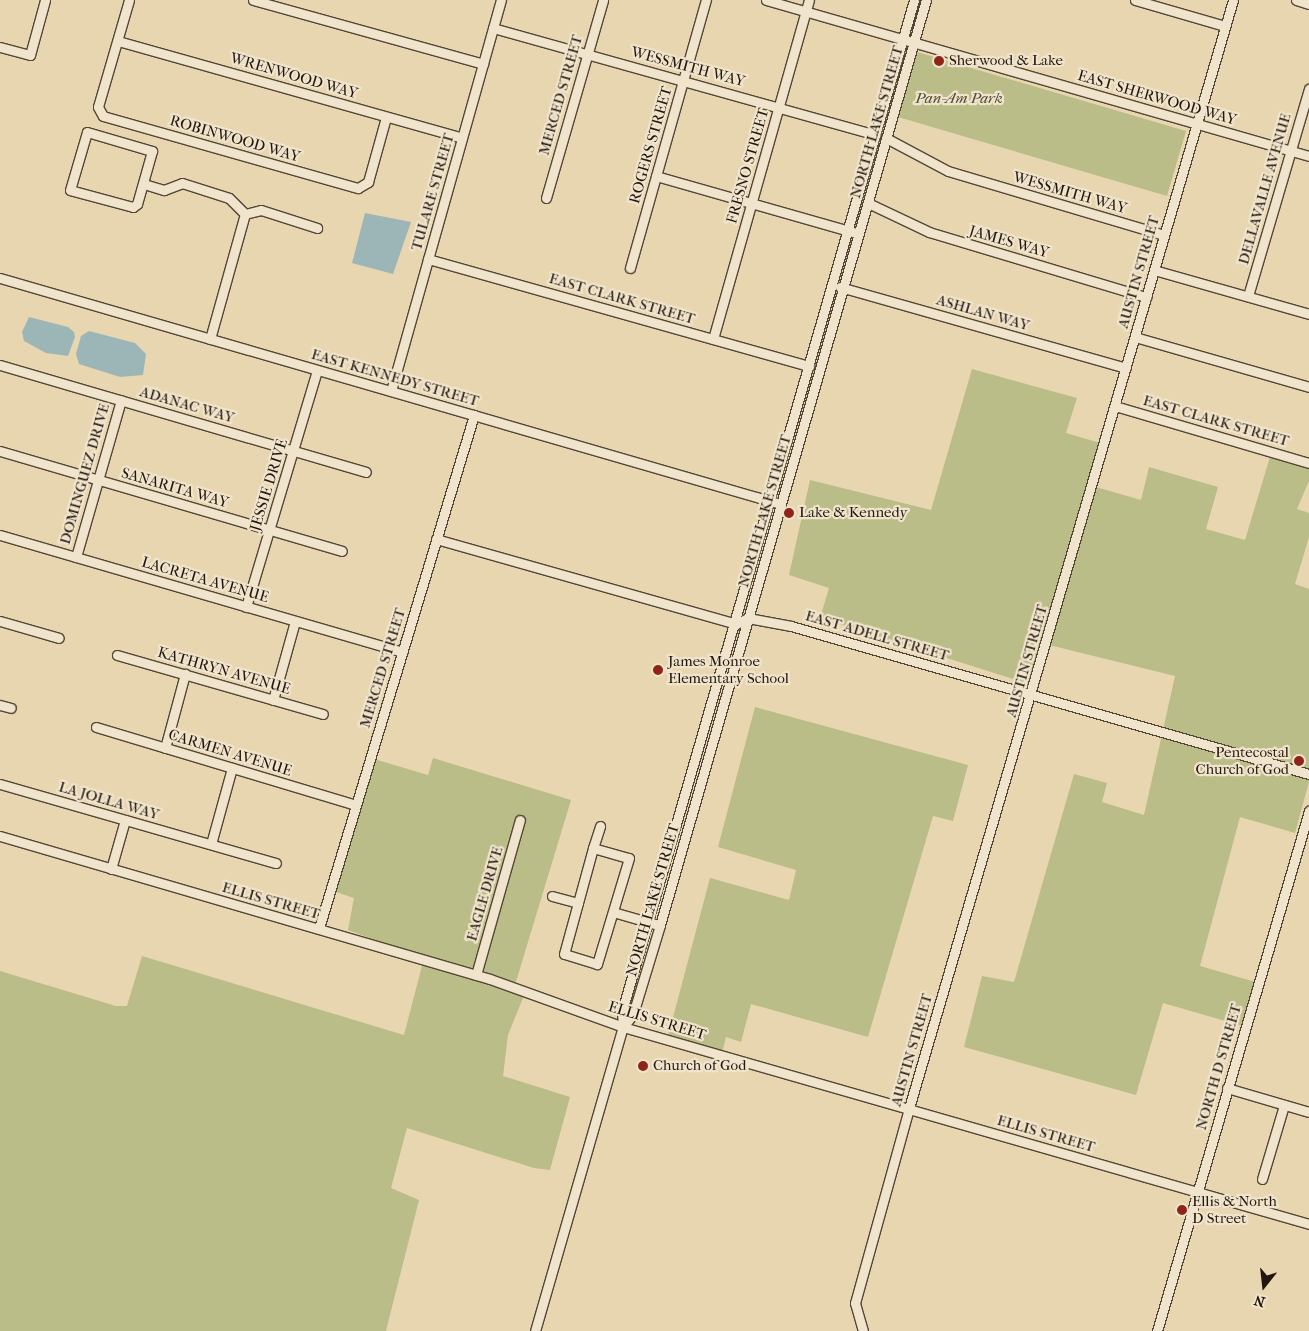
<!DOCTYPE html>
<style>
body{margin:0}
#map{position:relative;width:1309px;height:1331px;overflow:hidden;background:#e8d6b0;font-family:"IM FELL French Canon",serif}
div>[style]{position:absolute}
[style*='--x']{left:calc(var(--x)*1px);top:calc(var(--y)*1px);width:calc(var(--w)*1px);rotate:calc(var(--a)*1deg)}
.green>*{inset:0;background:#babd88}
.water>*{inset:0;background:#9cb6b7}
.roads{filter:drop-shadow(1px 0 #534636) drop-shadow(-1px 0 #534636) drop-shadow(0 1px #534636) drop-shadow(0 -1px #534636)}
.minor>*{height:9px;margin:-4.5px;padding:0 4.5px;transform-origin:4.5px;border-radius:4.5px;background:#f0e4cc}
.dots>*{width:14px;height:14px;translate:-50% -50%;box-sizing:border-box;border:2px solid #f0e4cc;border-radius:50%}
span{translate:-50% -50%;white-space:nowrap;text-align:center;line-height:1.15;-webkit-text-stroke:4.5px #f0e4cc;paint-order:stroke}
.poi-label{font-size:15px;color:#21160d}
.left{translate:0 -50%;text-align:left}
.right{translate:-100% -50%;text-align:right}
.street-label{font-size:15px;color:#21160d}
.park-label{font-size:15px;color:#4f4832;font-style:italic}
.north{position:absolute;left:1239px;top:1261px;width:50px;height:50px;-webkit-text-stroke:4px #f0e4cc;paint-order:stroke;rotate:196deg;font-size:14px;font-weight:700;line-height:20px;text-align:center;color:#21160d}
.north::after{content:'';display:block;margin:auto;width:18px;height:22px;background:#21160d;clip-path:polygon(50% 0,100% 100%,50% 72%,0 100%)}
</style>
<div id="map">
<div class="green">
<div style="clip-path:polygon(917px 52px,1186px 131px,1167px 196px,898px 117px)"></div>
<div style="clip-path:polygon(972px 369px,1077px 398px,1066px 433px,1107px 445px,1096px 487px,1141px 500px,1149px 467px,1218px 487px,1206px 529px,1245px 540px,1272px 450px,1309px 460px,1309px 481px,1297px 509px,1309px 513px,1309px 537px,1295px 584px,1309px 589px,1309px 782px,1295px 833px,1240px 817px,1200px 966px,1259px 983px,1246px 1027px,1163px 1003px,1136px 1095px,964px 1047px,982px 976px,1014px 982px,1074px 774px,1107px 783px,1102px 802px,1144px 815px,1175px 676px,1045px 644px,1032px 685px,820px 618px,829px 588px,789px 575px,810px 480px,931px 510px)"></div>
<div style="clip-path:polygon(755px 707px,968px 765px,953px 821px,933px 816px,868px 1037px,751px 1004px,741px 1042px,726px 1037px,722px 1053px,667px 1040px,710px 878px,789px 900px,796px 870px,718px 847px)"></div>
<div style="clip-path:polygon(433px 758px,571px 800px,515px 985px,527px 988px,508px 1035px,503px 1076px,570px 1097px,550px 1170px,534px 1168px,407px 1128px,391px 1188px,419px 1200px,386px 1331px,0 1331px,0 971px,116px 1006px,127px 1006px,142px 956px,404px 1035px,424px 958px,348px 930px,354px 898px,336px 892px,374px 759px,428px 775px)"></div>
</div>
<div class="water">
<div style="clip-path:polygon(365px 213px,411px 222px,393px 274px,352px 263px)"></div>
<div style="clip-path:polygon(29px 317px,68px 327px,74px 332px,75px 337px,68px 356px,46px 353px,24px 341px,22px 332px)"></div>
<div style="clip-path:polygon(89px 331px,135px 343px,146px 354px,143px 375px,120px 377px,79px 364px,76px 354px,81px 336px)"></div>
</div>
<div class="roads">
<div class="minor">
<div style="--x:129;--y:0;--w:111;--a:106.2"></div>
<div style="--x:98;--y:107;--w:10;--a:61"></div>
<div style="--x:103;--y:116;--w:265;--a:15.8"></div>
<div style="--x:358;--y:188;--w:12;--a:-31"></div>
<div style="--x:368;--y:182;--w:67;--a:-74.5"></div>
<div style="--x:253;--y:0;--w:239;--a:15.5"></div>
<div style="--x:766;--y:0;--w:565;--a:16.03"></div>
<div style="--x:1135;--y:0;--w:94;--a:16.1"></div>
<div style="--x:1296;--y:0;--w:14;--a:17"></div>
<div style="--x:493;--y:28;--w:397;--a:15.6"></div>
<div style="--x:118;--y:41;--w:357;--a:15.7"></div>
<div style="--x:0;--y:47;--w:31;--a:15"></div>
<div style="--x:30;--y:55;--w:57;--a:-74.7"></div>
<div style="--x:87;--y:132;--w:68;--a:16.3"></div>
<div style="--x:152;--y:151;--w:55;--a:105.8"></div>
<div style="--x:137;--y:204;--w:5;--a:143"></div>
<div style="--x:133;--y:207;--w:65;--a:-164.9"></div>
<div style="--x:70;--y:190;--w:60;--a:-73.7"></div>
<div style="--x:886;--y:138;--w:70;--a:28"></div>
<div style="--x:948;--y:171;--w:225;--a:16.5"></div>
<div style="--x:656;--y:176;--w:205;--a:15.9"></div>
<div style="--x:144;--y:184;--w:21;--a:17"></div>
<div style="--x:164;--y:190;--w:19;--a:-21"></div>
<div style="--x:182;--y:183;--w:49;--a:17.7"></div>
<div style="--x:229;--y:198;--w:23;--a:45"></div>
<div style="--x:245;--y:214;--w:16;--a:-14"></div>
<div style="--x:261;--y:210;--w:59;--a:17.8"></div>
<div style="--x:546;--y:198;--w:206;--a:-73.9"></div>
<div style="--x:868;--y:203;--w:68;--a:25.4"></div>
<div style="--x:929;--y:232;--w:227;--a:16.7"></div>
<div style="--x:428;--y:259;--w:396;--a:15.7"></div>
<div style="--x:630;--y:268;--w:279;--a:-74.2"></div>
<div style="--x:1154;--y:270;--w:161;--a:15.8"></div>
<div style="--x:0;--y:278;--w:809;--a:16.15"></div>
<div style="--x:840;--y:287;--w:297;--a:15.8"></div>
<div style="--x:1248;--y:296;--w:216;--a:-73.6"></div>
<div style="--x:1135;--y:337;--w:181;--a:16"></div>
<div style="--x:210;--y:339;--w:130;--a:-74.4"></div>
<div style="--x:713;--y:339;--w:352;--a:-74.2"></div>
<div style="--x:0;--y:365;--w:381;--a:16.3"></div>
<div style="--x:391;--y:391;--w:406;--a:-74.3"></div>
<div style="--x:1115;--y:406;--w:202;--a:16.4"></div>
<div style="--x:0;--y:451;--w:356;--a:16.3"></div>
<div style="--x:0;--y:535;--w:419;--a:16.2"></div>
<div style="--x:436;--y:539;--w:312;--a:15.8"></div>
<div style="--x:736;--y:624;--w:13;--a:-27"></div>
<div style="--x:748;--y:618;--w:44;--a:10.5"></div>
<div style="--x:791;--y:626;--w:539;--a:15.95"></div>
<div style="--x:76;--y:557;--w:163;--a:-74"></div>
<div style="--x:246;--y:607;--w:247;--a:-73.3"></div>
<div style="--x:0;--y:621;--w:61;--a:16.1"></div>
<div style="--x:117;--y:655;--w:214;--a:16"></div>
<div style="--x:273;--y:700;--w:82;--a:-74.4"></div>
<div style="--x:0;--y:705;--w:11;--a:15"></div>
<div style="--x:96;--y:727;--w:271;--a:16.7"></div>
<div style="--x:165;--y:748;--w:77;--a:-74.9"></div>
<div style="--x:0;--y:784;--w:287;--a:16"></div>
<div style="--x:0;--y:836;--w:510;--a:16.27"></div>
<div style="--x:490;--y:979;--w:141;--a:19.8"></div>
<div style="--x:623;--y:1027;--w:714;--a:16.02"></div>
<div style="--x:211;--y:844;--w:79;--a:-74.6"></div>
<div style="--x:593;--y:848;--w:37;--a:16"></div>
<div style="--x:629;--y:858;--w:111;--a:106.8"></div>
<div style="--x:597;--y:964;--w:34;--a:-163"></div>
<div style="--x:564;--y:954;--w:110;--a:-74.7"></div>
<div style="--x:593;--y:848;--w:23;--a:-72"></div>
<div style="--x:111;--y:869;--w:51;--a:-74.1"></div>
<div style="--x:552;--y:896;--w:27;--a:15"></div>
<div style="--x:613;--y:912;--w:44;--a:15.9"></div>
<div style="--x:319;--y:928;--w:536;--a:-73.19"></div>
<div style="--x:476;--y:975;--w:161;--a:-74.2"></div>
<div style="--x:623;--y:1027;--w:16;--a:-52"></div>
<div style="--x:633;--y:1014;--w:93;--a:-73.1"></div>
<div style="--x:660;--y:925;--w:962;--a:-73.96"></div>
<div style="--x:1227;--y:1088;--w:85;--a:16.3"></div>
<div style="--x:1262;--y:1179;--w:77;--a:-73.4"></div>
<div style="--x:535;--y:1331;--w:316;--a:-73.9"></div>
<div style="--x:623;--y:1027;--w:16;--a:-94"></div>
<div style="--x:622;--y:1011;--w:1052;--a:-73.89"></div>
<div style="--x:863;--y:1331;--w:29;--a:-106"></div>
<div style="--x:855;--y:1303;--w:202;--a:-74.5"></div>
<div style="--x:909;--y:1108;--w:1154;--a:-73.7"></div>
<div style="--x:1157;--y:1331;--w:542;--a:-73.71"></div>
</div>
</div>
<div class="dots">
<div style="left:939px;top:61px;background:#8f2418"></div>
<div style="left:789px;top:513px;background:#8f2418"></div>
<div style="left:658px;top:670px;background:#8f2418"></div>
<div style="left:1299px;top:761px;background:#8f2418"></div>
<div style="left:643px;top:1066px;background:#8f2418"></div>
<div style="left:1182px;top:1210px;background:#8f2418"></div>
</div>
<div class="poi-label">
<span class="left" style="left:949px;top:61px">Sherwood &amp; Lake</span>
<span class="left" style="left:799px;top:513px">Lake &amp; Kennedy</span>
<span class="left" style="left:668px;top:670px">James Monroe<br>Elementary School</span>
<span class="right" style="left:1289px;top:761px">Pentecostal<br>Church of God</span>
<span class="left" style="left:653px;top:1066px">Church of God</span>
<span class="left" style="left:1192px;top:1210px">Ellis &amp; North<br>D Street</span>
</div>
<div class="street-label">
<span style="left:688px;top:67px;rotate:15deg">WESSMITH WAY</span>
<span style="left:294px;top:76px;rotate:16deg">WRENWOOD WAY</span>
<span style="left:561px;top:95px;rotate:-74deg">MERCED STREET</span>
<span style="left:1157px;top:98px;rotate:16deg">EAST SHERWOOD WAY</span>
<span style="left:877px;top:122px;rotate:-74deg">NORTH LAKE STREET</span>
<span style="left:235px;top:139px;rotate:16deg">ROBINWOOD WAY</span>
<span style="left:651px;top:145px;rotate:-74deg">ROGERS STREET</span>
<span style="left:748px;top:166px;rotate:-74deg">FRESNO STREET</span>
<span style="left:1265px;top:189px;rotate:-74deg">DELLAVALLE AVENUE</span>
<span style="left:433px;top:192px;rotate:-74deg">TULARE STREET</span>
<span style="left:1070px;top:193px;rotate:16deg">WESSMITH WAY</span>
<span style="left:1009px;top:242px;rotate:16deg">JAMES WAY</span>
<span style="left:1139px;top:272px;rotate:-74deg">AUSTIN STREET</span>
<span style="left:622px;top:299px;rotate:16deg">EAST CLARK STREET</span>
<span style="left:983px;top:313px;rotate:16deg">ASHLAN WAY</span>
<span style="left:395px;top:378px;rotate:16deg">EAST KENNEDY STREET</span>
<span style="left:187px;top:405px;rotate:16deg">ADANAC WAY</span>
<span style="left:1216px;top:421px;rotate:16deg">EAST CLARK STREET</span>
<span style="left:85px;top:474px;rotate:-74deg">DOMINGUEZ DRIVE</span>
<span style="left:269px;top:485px;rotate:-73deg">JESSIE DRIVE</span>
<span style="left:175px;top:488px;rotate:16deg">SANARITA WAY</span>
<span style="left:765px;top:511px;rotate:-74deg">NORTH LAKE STREET</span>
<span style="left:205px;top:580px;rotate:16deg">LACRETA AVENUE</span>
<span style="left:877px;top:636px;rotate:16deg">EAST ADELL STREET</span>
<span style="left:1027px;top:661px;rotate:-74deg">AUSTIN STREET</span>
<span style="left:383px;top:668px;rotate:-73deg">MERCED STREET</span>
<span style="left:224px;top:671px;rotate:16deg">KATHRYN AVENUE</span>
<span style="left:230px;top:753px;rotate:17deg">CARMEN AVENUE</span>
<span style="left:109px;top:801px;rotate:16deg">LA JOLLA WAY</span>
<span style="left:485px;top:894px;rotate:-74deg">EAGLE DRIVE</span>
<span style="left:653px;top:900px;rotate:-74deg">NORTH LAKE STREET</span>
<span style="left:271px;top:901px;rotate:16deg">ELLIS STREET</span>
<span style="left:657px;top:1021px;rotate:17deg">ELLIS STREET</span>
<span style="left:912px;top:1050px;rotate:-74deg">AUSTIN STREET</span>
<span style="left:1219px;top:1067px;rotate:-74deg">NORTH D STREET</span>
<span style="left:1046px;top:1134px;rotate:16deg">ELLIS STREET</span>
</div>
<div class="park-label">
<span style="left:959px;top:99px">Pan-Am Park</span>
</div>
<div class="north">N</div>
</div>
